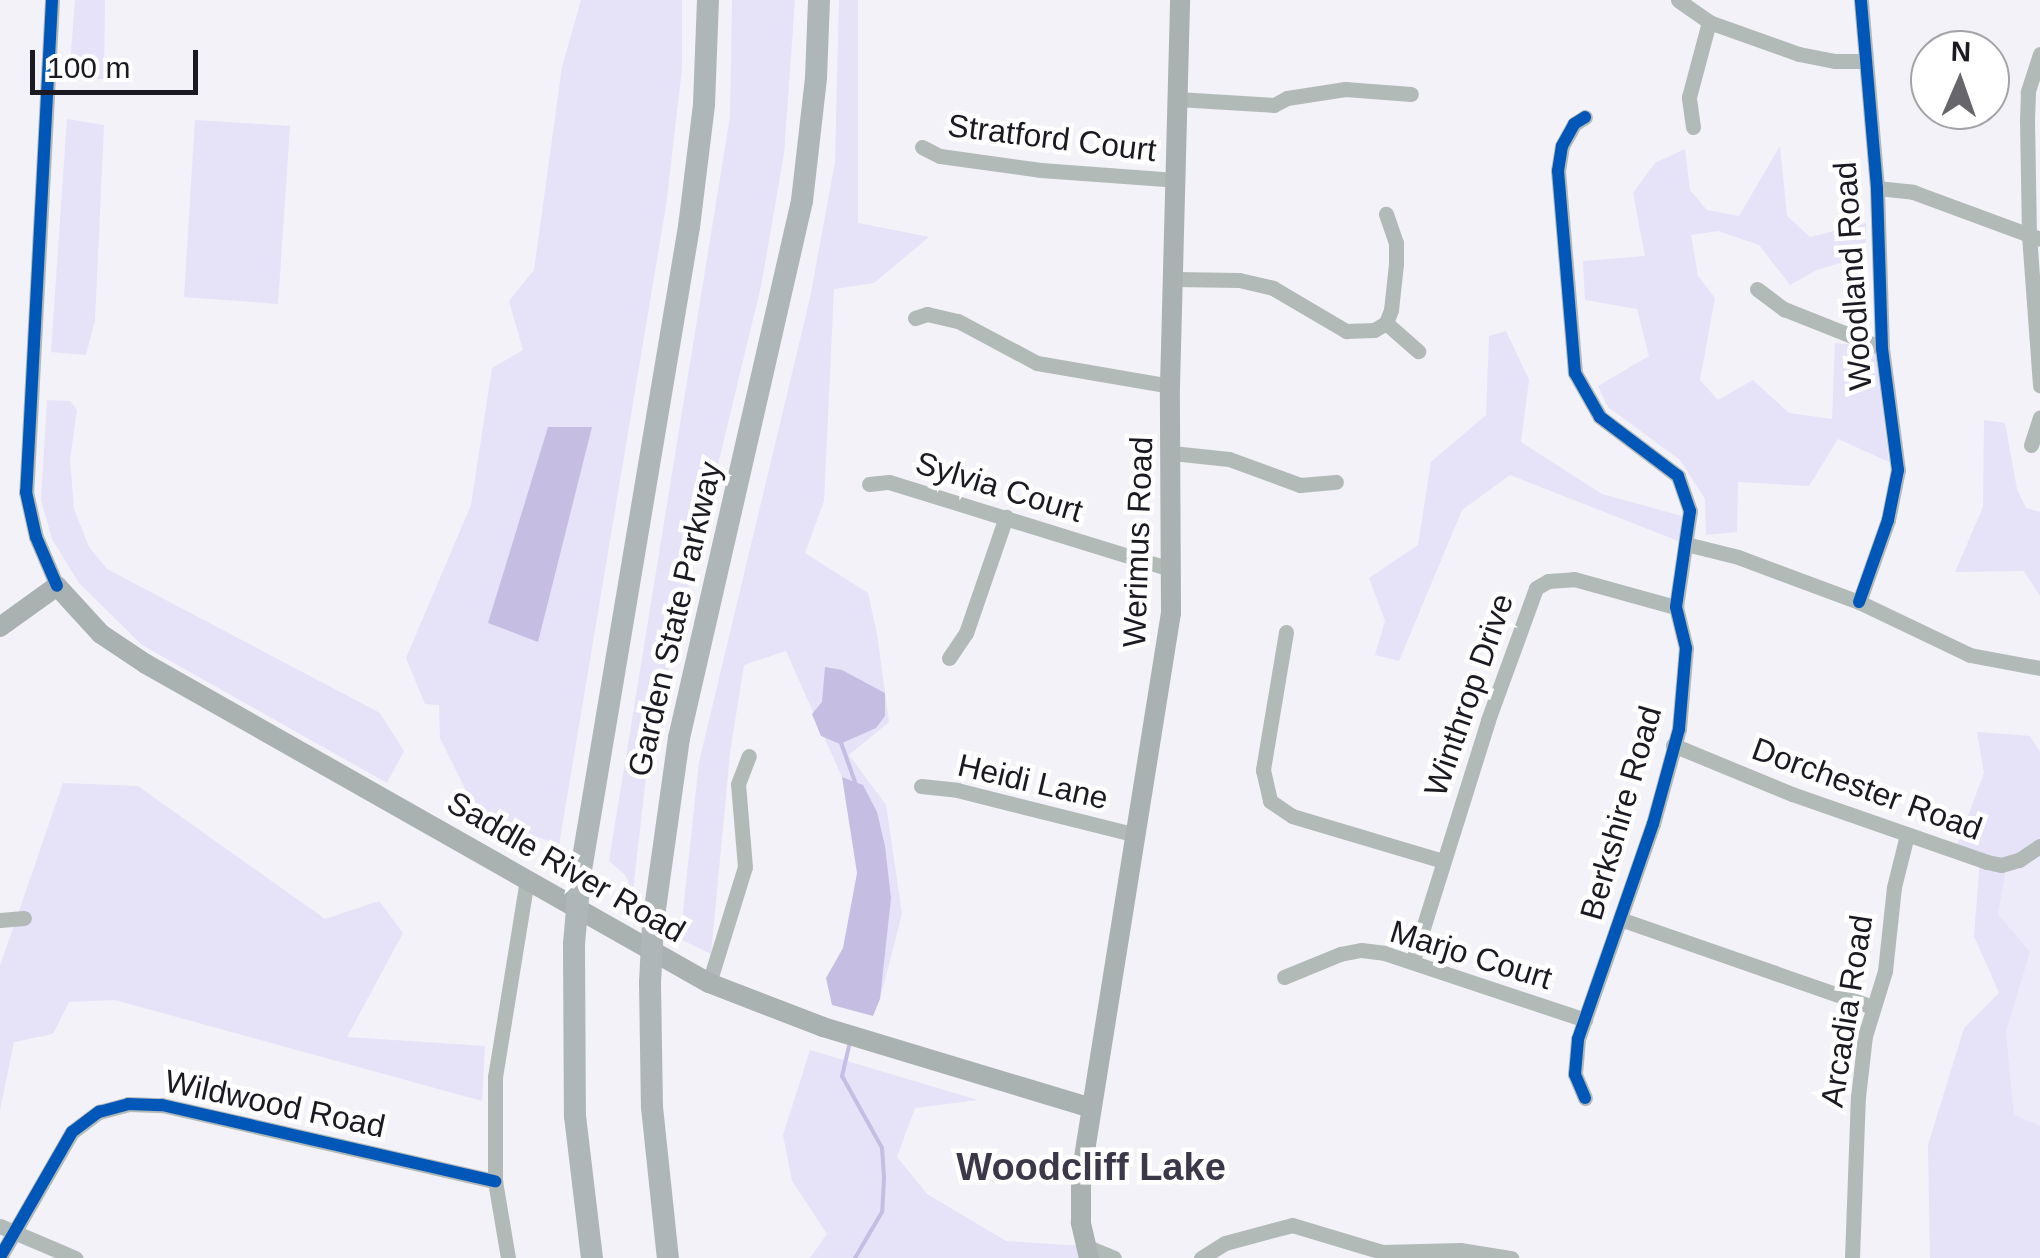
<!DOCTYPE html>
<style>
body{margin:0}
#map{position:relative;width:2040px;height:1258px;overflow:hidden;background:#f3f2f8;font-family:Arial,sans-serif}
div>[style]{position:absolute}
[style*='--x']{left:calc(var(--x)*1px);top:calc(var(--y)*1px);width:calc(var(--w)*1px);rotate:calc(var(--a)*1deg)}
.built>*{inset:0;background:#edeafa}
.green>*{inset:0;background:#e6e2f8}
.water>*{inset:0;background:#c6bee2}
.stream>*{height:4px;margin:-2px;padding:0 2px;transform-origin:2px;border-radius:2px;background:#c6bee2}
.minor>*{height:15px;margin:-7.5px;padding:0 7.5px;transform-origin:7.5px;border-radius:7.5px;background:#b2bab7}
.major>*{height:20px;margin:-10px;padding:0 10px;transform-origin:10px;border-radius:10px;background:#a9b1b1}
.highway>*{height:22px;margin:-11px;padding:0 11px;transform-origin:11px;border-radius:11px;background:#aeb6b7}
.highway-bridge>*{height:22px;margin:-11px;padding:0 11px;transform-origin:11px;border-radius:11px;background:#aeb6b7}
.cycleway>*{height:12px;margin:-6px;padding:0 6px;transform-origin:6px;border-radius:6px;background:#0057b8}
span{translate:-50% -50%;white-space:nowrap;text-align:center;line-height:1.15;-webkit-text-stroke:9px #fff;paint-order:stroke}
.street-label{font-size:32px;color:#1b1a22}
.quarter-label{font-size:38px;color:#3c384a;font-weight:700}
.north{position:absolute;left:1910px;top:30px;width:100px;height:100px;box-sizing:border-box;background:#fff;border:2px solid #a4a3a7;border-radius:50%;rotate:2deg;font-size:28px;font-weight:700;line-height:40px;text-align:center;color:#1b1a22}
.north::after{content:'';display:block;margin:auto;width:35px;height:45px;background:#67666d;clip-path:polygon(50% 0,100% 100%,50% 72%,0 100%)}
.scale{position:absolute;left:30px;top:50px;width:168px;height:45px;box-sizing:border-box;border:5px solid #1b1a22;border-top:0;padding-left:12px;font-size:30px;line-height:35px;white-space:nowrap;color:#1b1a22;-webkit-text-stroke:8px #fff;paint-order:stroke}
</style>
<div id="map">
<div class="built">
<div style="clip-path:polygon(2040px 846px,2040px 1126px,2014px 1116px,2006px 1032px,2030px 952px,1998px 914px,2007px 864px)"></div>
</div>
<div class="green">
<div style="clip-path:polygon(75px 0,105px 0,104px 79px,69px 78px)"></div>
<div style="clip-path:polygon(581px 0,682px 0,682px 69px,666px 206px,559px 845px,478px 815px,440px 738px,439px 705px,425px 704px,406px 658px,471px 505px,492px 368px,523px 350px,509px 301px,534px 270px,562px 67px)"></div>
<div style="clip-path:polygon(732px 0,795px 0,784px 154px,761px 286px,649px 751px,633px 891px,625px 875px,609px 861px,730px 117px)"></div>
<div style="clip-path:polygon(839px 0,858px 0,858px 223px,929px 237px,874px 283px,834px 289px,824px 501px,805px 553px,868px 593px,877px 634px,889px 722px,849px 755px,886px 805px,902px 914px,880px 999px,884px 952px,863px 785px,842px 777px,786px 651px,744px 665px,730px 753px,711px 954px,680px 939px,699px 762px,810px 298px,835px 162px)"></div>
<div style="clip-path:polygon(67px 119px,104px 125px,95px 320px,86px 355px,51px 352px)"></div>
<div style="clip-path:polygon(195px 120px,290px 126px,278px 304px,184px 297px)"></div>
<div style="clip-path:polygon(1780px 146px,1787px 216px,1810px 237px,1866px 223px,1866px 255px,1817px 270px,1790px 285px,1759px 245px,1718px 231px,1691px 235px,1698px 276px,1715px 298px,1700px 380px,1718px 400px,1753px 380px,1789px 413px,1832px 419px,1835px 343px,1875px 347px,1889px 462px,1838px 439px,1809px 486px,1738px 482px,1737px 532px,1706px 535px,1705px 499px,1680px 460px,1608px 407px,1598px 386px,1649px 356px,1637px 309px,1585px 300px,1583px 261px,1645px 256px,1633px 193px,1655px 163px,1685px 149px,1690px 190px,1707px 210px,1739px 216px)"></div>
<div style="clip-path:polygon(1506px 331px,1529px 380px,1521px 442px,1602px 494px,1689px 518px,1686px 544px,1510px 475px,1462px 510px,1399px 661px,1375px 655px,1385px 621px,1369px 578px,1418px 545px,1431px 462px,1486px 415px,1489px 336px)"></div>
<div style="clip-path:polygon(47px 400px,70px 401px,77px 410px,70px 459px,74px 509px,89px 547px,107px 569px,380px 713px,404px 751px,387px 783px,142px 645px,79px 583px,52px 539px,41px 500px)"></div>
<div style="clip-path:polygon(1984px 420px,2005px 423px,2017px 489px,2026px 508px,2040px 512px,2040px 596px,2024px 571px,1955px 572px,1983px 507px)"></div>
<div style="clip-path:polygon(1977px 732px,2030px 736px,2040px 752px,2040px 846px,2007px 864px,1998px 914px,2030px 952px,2006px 1032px,2014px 1115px,2040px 1126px,2040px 1258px,1930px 1258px,1928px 1145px,1964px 1028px,1999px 993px,1974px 936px,1980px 861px,1954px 853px,1984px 773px)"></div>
<div style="clip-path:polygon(63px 783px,138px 786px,325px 919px,379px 901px,403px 933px,347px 1037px,485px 1046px,482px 1101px,115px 1000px,69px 1002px,53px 1034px,14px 1042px,0 1110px,0 966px)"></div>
<div style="clip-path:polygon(810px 1050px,978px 1100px,915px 1108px,897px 1157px,927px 1194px,1006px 1241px,1085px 1246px,1089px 1258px,810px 1258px,827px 1234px,792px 1181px,783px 1135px)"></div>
</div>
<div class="water">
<div style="clip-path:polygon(548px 427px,592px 427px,538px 642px,488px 623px)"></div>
<div style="clip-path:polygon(825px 667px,842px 670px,885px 693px,885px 716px,876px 728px,840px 744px,821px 736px,812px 714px,822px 702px)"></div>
<div style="clip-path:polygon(842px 777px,863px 785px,877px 812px,885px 846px,891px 898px,880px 999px,873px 1016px,832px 1005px,826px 978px,843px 948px,857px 873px)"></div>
</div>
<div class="stream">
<div style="--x:840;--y:740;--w:45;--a:70.3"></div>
<div style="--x:849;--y:1046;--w:31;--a:103"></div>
<div style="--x:842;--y:1076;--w:82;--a:60.9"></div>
<div style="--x:882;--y:1148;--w:30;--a:86"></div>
<div style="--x:884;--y:1178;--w:34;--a:93"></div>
<div style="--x:882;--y:1212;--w:53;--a:120.4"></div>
</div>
<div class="minor">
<div style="--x:52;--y:0;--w:493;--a:93"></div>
<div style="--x:26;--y:492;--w:46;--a:77.5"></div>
<div style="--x:36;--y:537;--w:53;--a:66.8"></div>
<div style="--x:1678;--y:0;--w:38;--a:35"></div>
<div style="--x:1709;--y:22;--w:96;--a:19.6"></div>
<div style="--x:1799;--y:54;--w:37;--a:11"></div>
<div style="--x:1835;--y:61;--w:28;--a:0"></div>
<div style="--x:2040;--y:54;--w:40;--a:108"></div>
<div style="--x:2028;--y:92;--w:28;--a:92"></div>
<div style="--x:2027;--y:120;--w:115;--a:89"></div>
<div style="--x:2029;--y:235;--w:151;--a:85.8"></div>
<div style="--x:1177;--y:99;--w:97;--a:3.5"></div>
<div style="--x:1274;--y:105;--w:15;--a:-28"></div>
<div style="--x:1287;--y:98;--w:59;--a:-8.8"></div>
<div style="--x:1345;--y:89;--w:66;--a:4.3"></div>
<div style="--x:1693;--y:127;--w:30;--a:-98"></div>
<div style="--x:1689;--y:97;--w:78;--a:-75.1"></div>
<div style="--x:922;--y:147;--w:20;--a:27"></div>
<div style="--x:940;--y:156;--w:102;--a:7.9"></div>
<div style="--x:1041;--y:170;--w:135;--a:4.2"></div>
<div style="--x:1877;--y:188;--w:36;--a:6"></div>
<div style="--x:1913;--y:192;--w:135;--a:20.3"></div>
<div style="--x:1174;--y:279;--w:65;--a:0.9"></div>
<div style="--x:1239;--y:280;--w:35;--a:13"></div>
<div style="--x:1273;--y:288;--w:85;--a:30.5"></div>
<div style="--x:1346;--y:331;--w:28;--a:-2"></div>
<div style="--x:1374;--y:330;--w:14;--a:-30"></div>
<div style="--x:1386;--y:323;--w:14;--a:-69"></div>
<div style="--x:1391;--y:310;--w:46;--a:-83.8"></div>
<div style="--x:1396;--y:264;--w:21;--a:-90"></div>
<div style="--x:1396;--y:243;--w:31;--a:-109"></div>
<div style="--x:1757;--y:289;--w:34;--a:37"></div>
<div style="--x:1784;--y:309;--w:105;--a:21.7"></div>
<div style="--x:915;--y:318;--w:13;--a:-18"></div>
<div style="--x:927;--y:314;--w:32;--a:13"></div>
<div style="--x:958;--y:321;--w:89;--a:28"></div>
<div style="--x:1037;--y:363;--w:135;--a:9.8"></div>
<div style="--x:1386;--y:323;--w:43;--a:41.2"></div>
<div style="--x:2031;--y:445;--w:29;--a:-72"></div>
<div style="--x:1172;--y:453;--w:57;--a:6"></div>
<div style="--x:1229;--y:459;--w:76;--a:20.1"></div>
<div style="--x:1300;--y:485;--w:36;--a:-5"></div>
<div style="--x:869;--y:484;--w:20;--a:-6"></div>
<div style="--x:889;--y:482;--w:294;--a:17.2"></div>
<div style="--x:1686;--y:544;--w:54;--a:14"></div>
<div style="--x:1738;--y:557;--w:129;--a:20.4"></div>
<div style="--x:1859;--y:602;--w:123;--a:25.5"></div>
<div style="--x:1970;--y:655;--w:71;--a:10.5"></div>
<div style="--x:1859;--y:602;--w:87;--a:-70.5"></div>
<div style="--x:1888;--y:520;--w:51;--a:-78.7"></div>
<div style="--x:1898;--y:470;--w:123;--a:-97.5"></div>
<div style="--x:1882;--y:348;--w:160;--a:-91.8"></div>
<div style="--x:1877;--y:188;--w:189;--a:-94.9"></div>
<div style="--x:1286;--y:632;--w:140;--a:99.5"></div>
<div style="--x:1263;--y:770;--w:32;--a:77"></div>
<div style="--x:1270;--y:801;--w:27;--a:34"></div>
<div style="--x:1292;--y:816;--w:158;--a:16.6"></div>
<div style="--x:949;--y:658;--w:30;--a:-56"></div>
<div style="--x:966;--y:633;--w:123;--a:-71"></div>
<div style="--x:1673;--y:745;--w:129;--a:22.4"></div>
<div style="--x:1792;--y:794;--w:207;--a:19.2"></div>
<div style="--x:1987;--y:862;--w:14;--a:12"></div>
<div style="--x:2001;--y:865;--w:19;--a:-16"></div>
<div style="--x:2019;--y:860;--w:25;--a:-34"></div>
<div style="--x:921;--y:786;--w:36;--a:6"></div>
<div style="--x:957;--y:790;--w:180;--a:14.1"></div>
<div style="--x:1620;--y:919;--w:267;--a:19.2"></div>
<div style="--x:0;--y:920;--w:24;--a:-5"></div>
<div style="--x:1413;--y:960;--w:251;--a:-72.6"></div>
<div style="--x:1488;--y:720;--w:140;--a:-70"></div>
<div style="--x:1536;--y:588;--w:14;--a:-30"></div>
<div style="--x:1548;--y:581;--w:26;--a:-4"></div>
<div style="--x:1574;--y:579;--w:106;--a:15.4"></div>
<div style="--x:1284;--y:977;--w:61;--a:-22.3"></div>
<div style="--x:1340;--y:954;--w:21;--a:-11"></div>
<div style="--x:1361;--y:950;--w:23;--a:7"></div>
<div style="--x:1384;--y:953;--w:212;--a:18.4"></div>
<div style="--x:709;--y:983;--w:121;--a:-72.8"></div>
<div style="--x:745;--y:867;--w:83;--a:-94.8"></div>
<div style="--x:738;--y:784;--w:30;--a:-69"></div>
<div style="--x:1585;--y:1098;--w:26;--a:-113"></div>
<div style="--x:1575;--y:1074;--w:35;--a:-85"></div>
<div style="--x:1578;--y:1039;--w:228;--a:-70.8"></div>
<div style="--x:1653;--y:824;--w:98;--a:-74.7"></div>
<div style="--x:1679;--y:729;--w:81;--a:-85.1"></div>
<div style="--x:1686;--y:648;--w:42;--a:-103.7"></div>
<div style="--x:1676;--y:607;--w:97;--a:-81.7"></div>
<div style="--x:1690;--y:511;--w:37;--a:-109"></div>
<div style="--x:1678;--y:476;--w:98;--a:-142.9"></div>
<div style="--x:1600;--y:417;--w:51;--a:-119.6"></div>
<div style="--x:1575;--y:373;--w:203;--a:-94.8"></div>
<div style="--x:1558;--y:171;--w:25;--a:-81"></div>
<div style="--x:1562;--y:146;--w:25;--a:-61"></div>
<div style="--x:1574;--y:124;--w:13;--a:-32"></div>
<div style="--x:0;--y:1226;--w:82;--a:23.1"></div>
<div style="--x:1085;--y:1246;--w:31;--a:22"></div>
<div style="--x:0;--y:1257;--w:144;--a:-60.1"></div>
<div style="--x:72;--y:1132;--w:34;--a:-37"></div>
<div style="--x:99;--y:1112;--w:30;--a:-15"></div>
<div style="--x:128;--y:1104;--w:34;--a:2"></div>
<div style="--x:162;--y:1105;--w:342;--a:12.9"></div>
<div style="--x:508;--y:1258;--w:78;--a:-99.6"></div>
<div style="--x:495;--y:1181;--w:104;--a:-90"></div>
<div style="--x:495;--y:1077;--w:200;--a:-80.8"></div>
<div style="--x:1201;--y:1258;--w:28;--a:-32"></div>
<div style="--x:1225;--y:1243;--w:69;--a:-15"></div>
<div style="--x:1292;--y:1225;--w:94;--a:16.7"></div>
<div style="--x:1382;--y:1252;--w:78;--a:-1.5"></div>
<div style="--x:1460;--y:1250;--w:52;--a:8.9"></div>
<div style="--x:1852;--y:1258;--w:161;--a:-87.9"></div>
<div style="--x:1858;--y:1097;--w:61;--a:-83.5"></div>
<div style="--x:1865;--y:1036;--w:68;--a:-72.9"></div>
<div style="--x:1885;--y:971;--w:84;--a:-83.9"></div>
<div style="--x:1894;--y:887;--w:54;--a:-76"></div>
</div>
<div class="major">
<div style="--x:0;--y:627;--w:70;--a:-35.7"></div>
<div style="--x:57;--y:586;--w:65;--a:47.5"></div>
<div style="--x:101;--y:634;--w:54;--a:33.7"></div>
<div style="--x:146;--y:664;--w:647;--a:29.54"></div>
<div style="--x:709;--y:983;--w:122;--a:21.1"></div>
<div style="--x:823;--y:1027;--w:280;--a:16.8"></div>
<div style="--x:1089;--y:1258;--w:37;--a:-103"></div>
<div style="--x:1081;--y:1222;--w:46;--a:-90"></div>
<div style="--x:1081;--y:1176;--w:570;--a:-80.92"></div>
<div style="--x:1171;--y:613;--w:227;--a:-90.3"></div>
<div style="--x:1170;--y:386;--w:386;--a:-88.5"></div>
</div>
<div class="highway">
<div style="--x:580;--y:876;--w:658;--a:-80.47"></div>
<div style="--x:689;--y:227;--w:124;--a:-83"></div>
<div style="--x:704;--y:104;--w:104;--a:-87.8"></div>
<div style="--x:653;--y:923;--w:187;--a:-82"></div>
<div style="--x:679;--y:738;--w:551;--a:-77.1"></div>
<div style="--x:802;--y:201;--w:124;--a:-83.5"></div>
<div style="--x:816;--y:78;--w:78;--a:-87.8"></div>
<div style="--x:574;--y:944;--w:172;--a:89.7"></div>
<div style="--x:575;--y:1116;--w:143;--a:83.2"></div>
<div style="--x:650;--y:983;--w:124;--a:89.1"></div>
<div style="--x:652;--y:1107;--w:152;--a:84"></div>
</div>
<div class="highway-bridge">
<div style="--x:574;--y:944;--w:68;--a:-85"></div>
<div style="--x:650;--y:983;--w:60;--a:-87.1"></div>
</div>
<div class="cycleway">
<div style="--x:52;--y:0;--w:493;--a:93"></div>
<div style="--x:26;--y:492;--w:46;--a:77.5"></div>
<div style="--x:36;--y:537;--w:53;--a:66.8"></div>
<div style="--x:1859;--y:602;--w:87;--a:-70.5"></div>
<div style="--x:1888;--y:520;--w:51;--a:-78.7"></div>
<div style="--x:1898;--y:470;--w:123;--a:-97.5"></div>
<div style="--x:1882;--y:348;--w:160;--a:-91.8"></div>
<div style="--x:1877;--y:188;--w:189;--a:-94.9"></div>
<div style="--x:1585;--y:1098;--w:26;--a:-113"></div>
<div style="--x:1575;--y:1074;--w:35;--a:-85"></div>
<div style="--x:1578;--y:1039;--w:228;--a:-70.8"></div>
<div style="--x:1653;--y:824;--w:98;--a:-74.7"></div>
<div style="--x:1679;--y:729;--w:81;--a:-85.1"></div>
<div style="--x:1686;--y:648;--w:42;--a:-103.7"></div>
<div style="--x:1676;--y:607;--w:97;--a:-81.7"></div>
<div style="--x:1690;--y:511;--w:37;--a:-109"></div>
<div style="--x:1678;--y:476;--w:98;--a:-142.9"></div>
<div style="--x:1600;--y:417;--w:51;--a:-119.6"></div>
<div style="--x:1575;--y:373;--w:203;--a:-94.8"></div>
<div style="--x:1558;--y:171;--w:25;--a:-81"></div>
<div style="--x:1562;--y:146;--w:25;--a:-61"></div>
<div style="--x:1574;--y:124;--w:13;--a:-32"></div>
<div style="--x:0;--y:1257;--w:144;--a:-60.1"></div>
<div style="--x:72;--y:1132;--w:34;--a:-37"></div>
<div style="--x:99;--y:1112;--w:30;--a:-15"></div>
<div style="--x:128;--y:1104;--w:34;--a:2"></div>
<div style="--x:162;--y:1105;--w:342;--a:12.9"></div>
</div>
<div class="street-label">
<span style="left:1052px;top:138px;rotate:7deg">Stratford Court</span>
<span style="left:1853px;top:276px;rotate:-94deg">Woodland Road</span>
<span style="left:999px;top:487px;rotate:17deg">Sylvia Court</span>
<span style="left:1138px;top:542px;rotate:-88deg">Werimus Road</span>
<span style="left:675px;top:619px;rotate:-77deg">Garden State Parkway</span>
<span style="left:1469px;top:695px;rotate:-71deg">Winthrop Drive</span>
<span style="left:1033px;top:782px;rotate:13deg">Heidi Lane</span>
<span style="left:1867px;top:789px;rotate:20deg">Dorchester Road</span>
<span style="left:1621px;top:813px;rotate:-74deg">Berkshire Road</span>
<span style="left:566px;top:867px;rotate:30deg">Saddle River Road</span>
<span style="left:1471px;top:955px;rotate:17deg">Marjo Court</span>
<span style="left:1847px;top:1011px;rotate:-81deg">Arcadia Road</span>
<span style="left:275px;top:1104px;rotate:12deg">Wildwood Road</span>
</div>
<div class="quarter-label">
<span style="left:1091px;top:1168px">Woodcliff Lake</span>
</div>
<div class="north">N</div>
<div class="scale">100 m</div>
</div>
